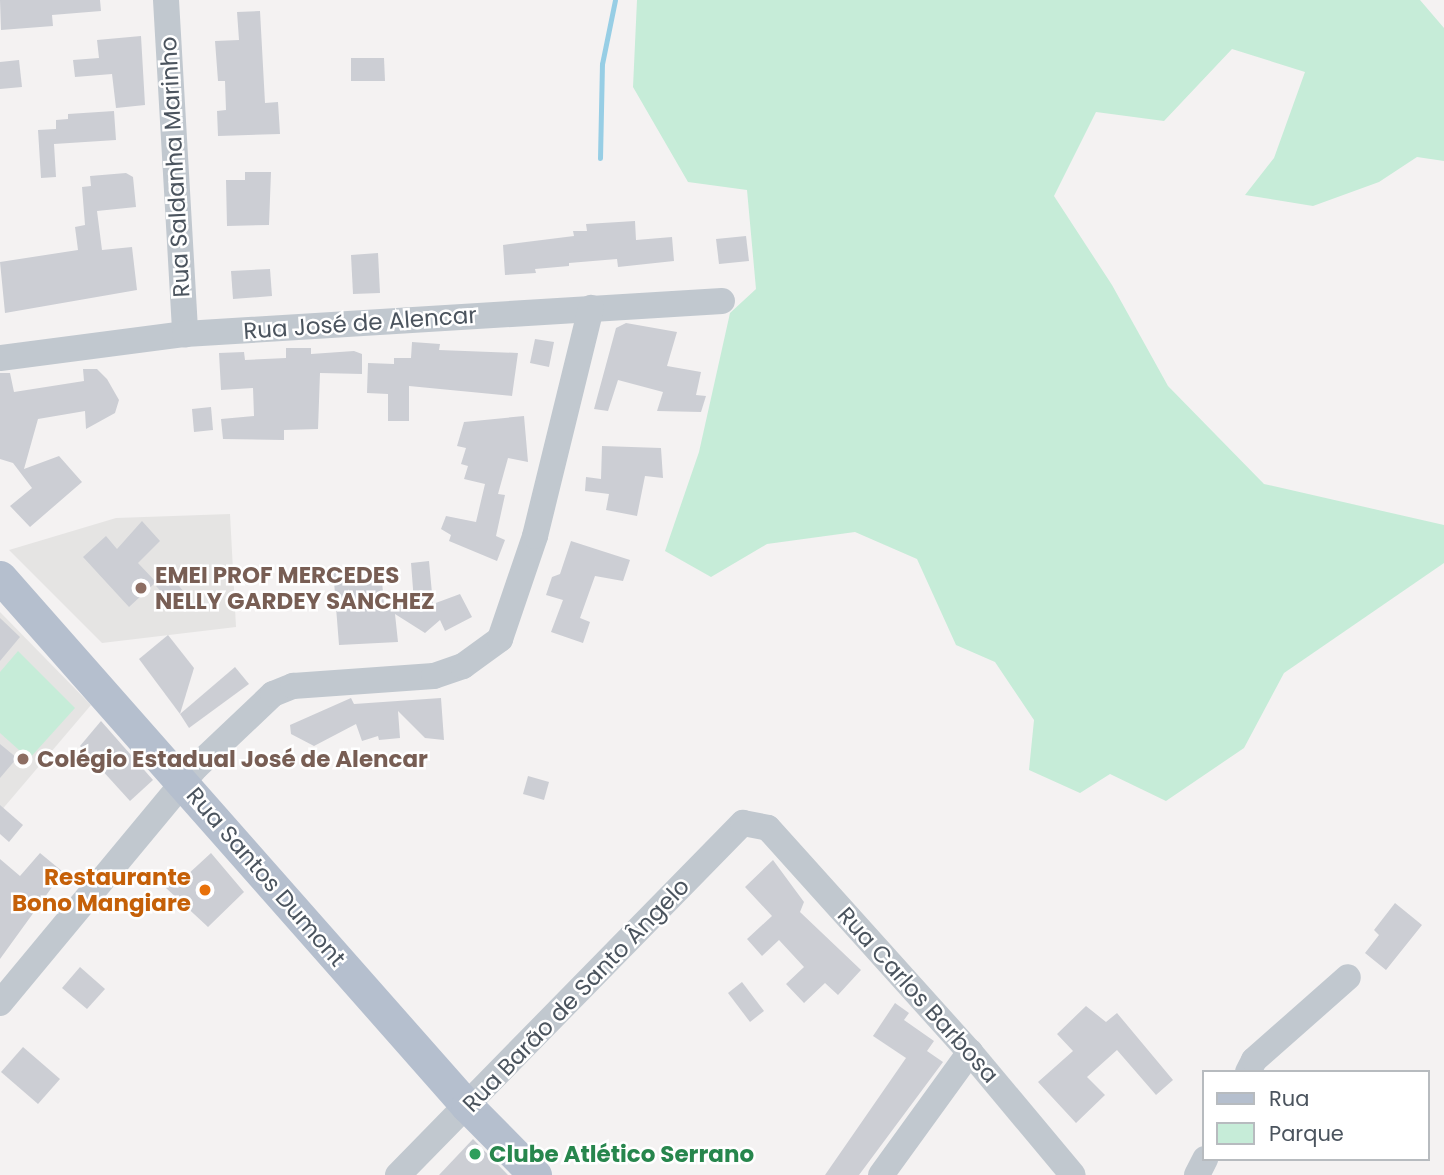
<!DOCTYPE html>
<meta charset="utf-8">
<style>
body{margin:0}
#map{position:relative;width:1444px;height:1175px;overflow:hidden;background:#f4f2f2;font-family:Poppins,sans-serif}
div>[style]{position:absolute}
[style*='--x']{left:calc(var(--x)*1px);top:calc(var(--y)*1px);width:calc(var(--w)*1px);rotate:calc(var(--a)*1deg)}
.education>*{inset:0;background:#e5e4e3}
.green>*{inset:0;background:#c6ecd8}
.stream>*{height:5px;margin:-2.5px;padding:0 2.5px;transform-origin:2.5px;border-radius:2.5px;background:#97cee5}
.building>*{inset:0;background:#ccced4}
.minor>*{height:26px;margin:-13px;padding:0 13px;transform-origin:13px;border-radius:13px;background:#c1c8cf}
.major>*{height:33px;margin:-16.5px;padding:0 16.5px;transform-origin:16.5px;border-radius:16.5px;background:#b5bfce}
.dots>*{width:19px;height:19px;translate:-50% -50%;box-sizing:border-box;border:4px solid #fff;border-radius:50%}
span{translate:-50% -50%;white-space:nowrap;text-align:center;line-height:1.15;-webkit-text-stroke:5px #fff;paint-order:stroke}
.street-label{font-size:23px;color:#4b545e}
.education-label{font-size:23px;color:#785e54;font-weight:700}
.left{translate:0 -50%;text-align:left}
.food-label{font-size:23px;color:#c56008;font-weight:700}
.right{translate:-100% -50%;text-align:right}
.leisure-label{font-size:23px;color:#27864d;font-weight:700}
.legend{position:absolute;left:1202px;top:1070px;width:228px;height:91px;box-sizing:border-box;background:#fff;border:2px solid #b7bbbf;margin:0;padding:9px 12px;list-style:none;font-size:21px;color:#4b545e}
.legend li{display:flex;align-items:center;gap:14px;height:35px}
.legend b{width:35px;border:2px solid #b7bbbf}
</style>
<div id="map">
<div class="education">
<div style="clip-path:polygon(230px 514px,236px 627px,102px 643px,9px 550px,116px 518px)"></div>
<div style="clip-path:polygon(0 612px,91px 705px,0 812px)"></div>
</div>
<div class="green">
<div style="clip-path:polygon(637px 0,1420px 0,1444px 28px,1444px 161px,1417px 157px,1379px 182px,1313px 206px,1245px 195px,1274px 158px,1305px 72px,1232px 49px,1164px 121px,1096px 112px,1054px 196px,1112px 285px,1168px 386px,1264px 484px,1444px 525px,1444px 563px,1284px 673px,1244px 748px,1166px 801px,1110px 774px,1080px 793px,1029px 770px,1034px 720px,995px 662px,956px 645px,917px 559px,855px 532px,767px 544px,711px 577px,665px 551px,699px 452px,730px 313px,756px 289px,747px 190px,688px 182px,633px 87px)"></div>
<div style="clip-path:polygon(18px 651px,75px 708px,29px 759px,0 733px,0 672px)"></div>
</div>
<div class="stream">
<div style="--x:600;--y:158;--w:94;--a:-88.8"></div>
<div style="--x:602;--y:64;--w:65;--a:-78.5"></div>
</div>
<div class="building">
<div style="clip-path:polygon(0 0,100px 0,101px 11px,52px 15px,53px 26px,1px 30px)"></div>
<div style="clip-path:polygon(260px 11px,265px 103px,278px 102px,280px 134px,218px 136px,217px 111px,226px 110px,225px 81px,218px 81px,215px 41px,239px 40px,237px 12px)"></div>
<div style="clip-path:polygon(141px 36px,145px 105px,116px 108px,112px 74px,75px 77px,73px 60px,99px 58px,97px 40px)"></div>
<div style="clip-path:polygon(351px 58px,384px 58px,385px 81px,351px 81px)"></div>
<div style="clip-path:polygon(19px 60px,22px 87px,0 89px,0 62px)"></div>
<div style="clip-path:polygon(114px 111px,116px 140px,54px 144px,56px 177px,41px 178px,38px 130px,56px 129px,56px 120px,68px 119px,68px 114px)"></div>
<div style="clip-path:polygon(245px 172px,271px 172px,269px 225px,227px 226px,226px 180px,245px 180px)"></div>
<div style="clip-path:polygon(126px 173px,133px 177px,136px 207px,97px 211px,102px 250px,132px 247px,137px 290px,5px 313px,0 262px,78px 250px,75px 227px,85px 225px,82px 187px,91px 186px,90px 176px)"></div>
<div style="clip-path:polygon(635px 221px,636px 240px,672px 237px,674px 261px,618px 267px,617px 259px,569px 263px,569px 266px,535px 269px,536px 273px,505px 275px,503px 245px,574px 236px,573px 231px,587px 231px,586px 224px)"></div>
<div style="clip-path:polygon(746px 236px,749px 261px,719px 264px,716px 239px)"></div>
<div style="clip-path:polygon(378px 253px,380px 293px,353px 294px,351px 255px)"></div>
<div style="clip-path:polygon(270px 269px,272px 296px,233px 299px,231px 271px)"></div>
<div style="clip-path:polygon(626px 323px,677px 332px,667px 366px,701px 372px,696px 395px,706px 396px,701px 412px,657px 411px,663px 392px,618px 380px,608px 411px,594px 409px,616px 328px)"></div>
<div style="clip-path:polygon(535px 339px,554px 342px,549px 367px,530px 363px)"></div>
<div style="clip-path:polygon(412px 342px,440px 344px,439px 350px,518px 353px,512px 396px,409px 386px,409px 421px,388px 421px,388px 394px,367px 393px,368px 363px,394px 364px,394px 358px,411px 358px)"></div>
<div style="clip-path:polygon(286px 348px,311px 348px,311px 354px,354px 351px,362px 354px,362px 374px,320px 373px,318px 429px,284px 430px,284px 440px,223px 439px,221px 419px,254px 416px,253px 388px,221px 390px,219px 353px,244px 352px,245px 360px,286px 358px)"></div>
<div style="clip-path:polygon(83px 369px,97px 369px,107px 379px,119px 400px,115px 413px,86px 429px,85px 411px,38px 419px,24px 469px,59px 456px,82px 482px,30px 527px,10px 506px,32px 488px,13px 463px,0 459px,0 373px,10px 373px,14px 392px,84px 381px)"></div>
<div style="clip-path:polygon(211px 407px,213px 430px,194px 432px,192px 409px)"></div>
<div style="clip-path:polygon(524px 416px,528px 462px,508px 458px,498px 494px,505px 495px,496px 536px,505px 540px,497px 561px,449px 541px,451px 535px,441px 529px,446px 516px,476px 522px,485px 484px,464px 479px,468px 466px,461px 464px,466px 448px,457px 446px,464px 422px)"></div>
<div style="clip-path:polygon(602px 446px,661px 448px,663px 478px,645px 476px,637px 516px,606px 510px,609px 494px,585px 491px,586px 477px,601px 479px)"></div>
<div style="clip-path:polygon(142px 521px,160px 541px,138px 563px,156px 582px,129px 607px,83px 557px,106px 536px,117px 549px)"></div>
<div style="clip-path:polygon(571px 541px,630px 560px,623px 581px,595px 576px,580px 618px,590px 622px,583px 643px,551px 632px,563px 600px,546px 595px,552px 577px,560px 574px)"></div>
<div style="clip-path:polygon(429px 561px,433px 604px,460px 594px,472px 617px,445px 631px,440px 620px,425px 633px,395px 614px,398px 642px,339px 645px,333px 569px,359px 567px,360px 583px,382px 581px,384px 604px,414px 602px,411px 563px)"></div>
<div style="clip-path:polygon(169px 574px,189px 598px,177px 609px,156px 586px)"></div>
<div style="clip-path:polygon(0 618px,20px 637px,0 661px)"></div>
<div style="clip-path:polygon(168px 635px,194px 668px,180px 714px,139px 659px)"></div>
<div style="clip-path:polygon(235px 667px,249px 684px,189px 728px,180px 714px)"></div>
<div style="clip-path:polygon(351px 698px,354px 704px,441px 698px,444px 740px,425px 738px,398px 711px,400px 738px,379px 740px,378px 736px,362px 741px,356px 724px,314px 746px,291px 734px,290px 725px)"></div>
<div style="clip-path:polygon(101px 721px,153px 780px,130px 801px,80px 746px)"></div>
<div style="clip-path:polygon(0 744px,17px 758px,0 778px)"></div>
<div style="clip-path:polygon(528px 776px,549px 782px,544px 800px,523px 794px)"></div>
<div style="clip-path:polygon(0 805px,23px 825px,9px 842px,0 834px)"></div>
<div style="clip-path:polygon(40px 853px,63px 872px,0 959px,0 859px,20px 876px)"></div>
<div style="clip-path:polygon(211px 853px,244px 892px,208px 927px,166px 888px,180px 871px,186px 876px)"></div>
<div style="clip-path:polygon(773px 860px,804px 902px,800px 912px,861px 970px,838px 995px,825px 983px,804px 1003px,786px 984px,804px 967px,779px 940px,762px 956px,747px 939px,772px 916px,745px 887px)"></div>
<div style="clip-path:polygon(1395px 903px,1422px 925px,1386px 970px,1365px 953px,1379px 935px,1374px 930px)"></div>
<div style="clip-path:polygon(80px 967px,105px 989px,87px 1009px,62px 988px)"></div>
<div style="clip-path:polygon(742px 982px,764px 1011px,750px 1022px,728px 993px)"></div>
<div style="clip-path:polygon(895px 1003px,909px 1013px,904px 1020px,934px 1041px,927px 1051px,943px 1062px,859px 1175px,825px 1175px,906px 1058px,873px 1036px)"></div>
<div style="clip-path:polygon(1086px 1006px,1106px 1022px,1117px 1013px,1173px 1080px,1156px 1095px,1117px 1050px,1087px 1077px,1105px 1095px,1076px 1123px,1038px 1082px,1073px 1051px,1057px 1034px)"></div>
<div style="clip-path:polygon(23px 1047px,60px 1079px,38px 1104px,1px 1072px)"></div>
<div style="clip-path:polygon(473px 1139px,508px 1175px,439px 1175px)"></div>
</div>
<div class="minor">
<div style="--x:166;--y:0;--w:335;--a:86.7"></div>
<div style="--x:0;--y:358;--w:187;--a:-7.4"></div>
<div style="--x:185;--y:334;--w:538;--a:-3.52"></div>
<div style="--x:0;--y:1003;--w:307;--a:-50.3"></div>
<div style="--x:196;--y:767;--w:106;--a:-43.5"></div>
<div style="--x:273;--y:694;--w:22;--a:-22"></div>
<div style="--x:293;--y:686;--w:141;--a:-4.1"></div>
<div style="--x:434;--y:676;--w:31;--a:-19"></div>
<div style="--x:463;--y:666;--w:46;--a:-36.1"></div>
<div style="--x:500;--y:639;--w:109;--a:-71.2"></div>
<div style="--x:535;--y:536;--w:235;--a:-76.2"></div>
<div style="--x:1248;--y:1072;--w:13;--a:-63"></div>
<div style="--x:1254;--y:1060;--w:125;--a:-41.4"></div>
<div style="--x:398;--y:1175;--w:493;--a:-45.6"></div>
<div style="--x:743;--y:823;--w:25;--a:11"></div>
<div style="--x:768;--y:828;--w:302;--a:48"></div>
<div style="--x:970;--y:1052;--w:160;--a:50.1"></div>
<div style="--x:881;--y:1175;--w:152;--a:-54.1"></div>
<div style="--x:1197;--y:1175;--w:18;--a:-63"></div>
</div>
<div class="major">
<div style="--x:0;--y:577;--w:706;--a:48.56"></div>
<div style="--x:467;--y:1106;--w:97;--a:45.4"></div>
</div>
<div class="dots">
<div style="left:141px;top:588px;background:#8d6e63"></div>
<div style="left:23px;top:759px;background:#8d6e63"></div>
<div style="left:205px;top:890px;background:#e8710a"></div>
<div style="left:475px;top:1154px;background:#2e9e5b"></div>
</div>
<div class="street-label">
<span style="left:175px;top:167px;rotate:-93deg">Rua Saldanha Marinho</span>
<span style="left:360px;top:323px;rotate:-4deg">Rua José de Alencar</span>
<span style="left:266px;top:877px;rotate:49deg">Rua Santos Dumont</span>
<span style="left:576px;top:995px;rotate:-46deg">Rua Barão de Santo Ângelo</span>
<span style="left:918px;top:995px;rotate:48deg">Rua Carlos Barbosa</span>
</div>
<div class="education-label">
<span class="left" style="left:155px;top:588px">EMEI PROF MERCEDES<br>NELLY GARDEY SANCHEZ</span>
<span class="left" style="left:37px;top:759px">Colégio Estadual José de Alencar</span>
</div>
<div class="food-label">
<span class="right" style="left:191px;top:890px">Restaurante<br>Bono Mangiare</span>
</div>
<div class="leisure-label">
<span class="left" style="left:489px;top:1154px">Clube Atlético Serrano</span>
</div>
<ul class="legend">
<li><b style="height:9px;background:#b5bfce"></b>Rua</li>
<li><b style="height:19px;background:#c6ecd8"></b>Parque</li>
</ul>
</div>
